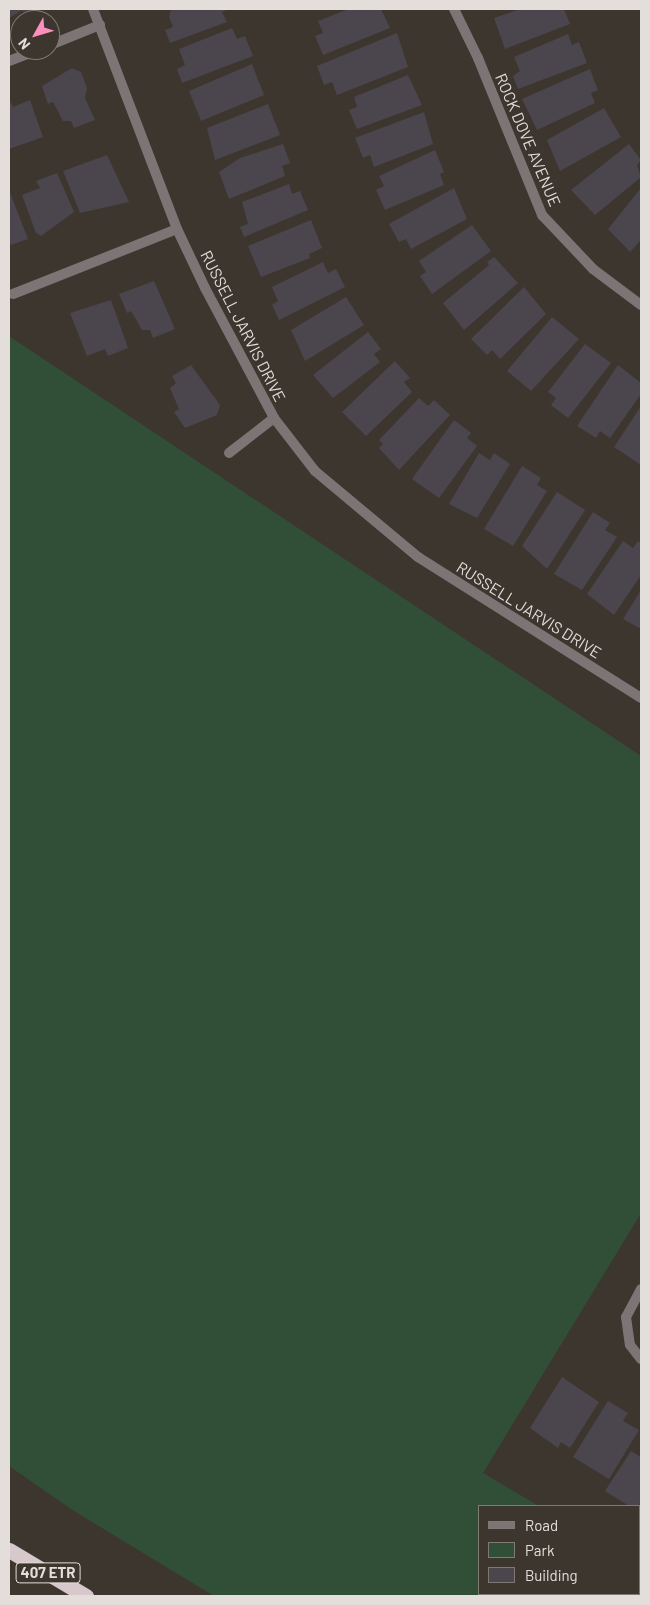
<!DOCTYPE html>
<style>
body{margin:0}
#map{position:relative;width:650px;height:1605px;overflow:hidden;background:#3d362f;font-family:Barlow,sans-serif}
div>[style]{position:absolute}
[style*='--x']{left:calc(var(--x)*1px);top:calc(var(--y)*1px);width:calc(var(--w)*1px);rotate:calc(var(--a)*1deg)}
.green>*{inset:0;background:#314e37}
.building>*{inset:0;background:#4b454d}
.street>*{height:10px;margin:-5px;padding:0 5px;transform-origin:5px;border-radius:5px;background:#7b7576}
.highway>*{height:15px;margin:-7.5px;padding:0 7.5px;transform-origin:7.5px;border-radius:7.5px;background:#d7c9cb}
span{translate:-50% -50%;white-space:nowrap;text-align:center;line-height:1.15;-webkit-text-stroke:4px #3d362f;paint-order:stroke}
.shield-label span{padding:1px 4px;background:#3d362f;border:1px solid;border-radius:4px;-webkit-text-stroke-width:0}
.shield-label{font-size:15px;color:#e3deda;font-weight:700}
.street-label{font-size:16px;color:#e3deda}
.frame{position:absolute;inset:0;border:10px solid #e3deda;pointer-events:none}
.legend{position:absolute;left:478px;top:1505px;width:162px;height:90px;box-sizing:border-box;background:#3d362f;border:1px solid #7f7973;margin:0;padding:6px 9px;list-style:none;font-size:15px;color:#e3deda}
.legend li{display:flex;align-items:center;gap:10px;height:25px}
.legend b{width:25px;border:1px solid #7f7973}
.north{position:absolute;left:10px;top:10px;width:50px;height:50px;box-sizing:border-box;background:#3d362f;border:1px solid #7f7973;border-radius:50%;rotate:231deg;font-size:14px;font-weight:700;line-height:20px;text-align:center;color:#e3deda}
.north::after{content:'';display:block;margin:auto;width:18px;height:22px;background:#fe8ebd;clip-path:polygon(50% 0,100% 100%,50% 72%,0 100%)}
</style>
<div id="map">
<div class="green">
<div style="clip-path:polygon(9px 336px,641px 756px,641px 1213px,483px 1473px,539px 1506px,479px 1506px,479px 1594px,639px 1594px,639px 1564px,641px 1596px,214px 1596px,74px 1511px,9px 1466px)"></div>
</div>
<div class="building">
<div style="clip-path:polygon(9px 9px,44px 9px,32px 14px,21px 11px,9px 18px)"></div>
<div style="clip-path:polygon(171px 9px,229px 9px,222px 12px,227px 22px,170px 43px,165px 30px,173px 27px,169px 17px)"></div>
<div style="clip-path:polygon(349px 9px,381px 9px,390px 28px,323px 55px,315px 36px,323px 33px,318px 21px)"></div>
<div style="clip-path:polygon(520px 9px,564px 9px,570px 24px,505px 49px,494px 18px)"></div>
<div style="clip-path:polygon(232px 28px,237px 39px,245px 36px,253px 56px,182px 83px,177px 69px,185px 65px,179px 49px)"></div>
<div style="clip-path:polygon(397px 33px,408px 67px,337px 95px,332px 82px,324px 85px,317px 66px)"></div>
<div style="clip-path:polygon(568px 34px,572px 45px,579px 42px,587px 63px,518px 89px,513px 76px,520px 71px,514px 57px)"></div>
<div style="clip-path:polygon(252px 64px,264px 95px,201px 121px,189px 91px)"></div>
<div style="clip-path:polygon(72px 68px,81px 72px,87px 88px,85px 98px,95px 120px,74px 128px,71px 121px,63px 121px,53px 102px,48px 104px,42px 86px)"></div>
<div style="clip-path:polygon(590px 69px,598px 90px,591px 93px,595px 103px,537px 130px,522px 99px)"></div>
<div style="clip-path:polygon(408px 75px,422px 105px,357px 129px,349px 110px,357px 107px,354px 97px)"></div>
<div style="clip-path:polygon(9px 99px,13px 107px,30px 100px,43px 137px,9px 149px)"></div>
<div style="clip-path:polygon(268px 104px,280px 135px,215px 160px,207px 128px)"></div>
<div style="clip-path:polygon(604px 108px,621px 137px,560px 171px,547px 140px)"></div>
<div style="clip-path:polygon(424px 112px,433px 144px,374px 167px,370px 155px,363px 158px,355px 138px)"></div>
<div style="clip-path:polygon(283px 144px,290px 163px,282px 166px,285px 176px,229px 199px,219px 172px,240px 158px)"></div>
<div style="clip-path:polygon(629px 144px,641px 160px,637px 165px,641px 177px,595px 215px,571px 190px)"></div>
<div style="clip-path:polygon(435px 150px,444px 172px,440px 174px,444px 185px,385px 210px,376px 190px,384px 186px,379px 176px)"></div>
<div style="clip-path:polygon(107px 155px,129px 202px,80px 213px,63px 171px)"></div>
<div style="clip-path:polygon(57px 173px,74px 212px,41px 236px,36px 233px,22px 195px,40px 188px,36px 181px)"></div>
<div style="clip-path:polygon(289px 184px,292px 194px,300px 191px,308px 210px,244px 237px,240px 227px,248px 224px,242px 202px)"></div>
<div style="clip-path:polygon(454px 188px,467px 219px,411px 249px,406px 239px,399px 242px,389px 224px)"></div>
<div style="clip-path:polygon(641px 188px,641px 240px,630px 252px,608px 229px)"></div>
<div style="clip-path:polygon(9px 190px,28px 239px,11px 245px,9px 242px)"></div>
<div style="clip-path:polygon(311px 220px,322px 248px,309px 254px,310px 258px,261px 277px,248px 246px)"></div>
<div style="clip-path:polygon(472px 225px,491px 251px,432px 294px,420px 276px,426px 272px,419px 261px)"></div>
<div style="clip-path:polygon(494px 257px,518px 283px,464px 330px,443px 303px,489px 265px,487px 262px)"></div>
<div style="clip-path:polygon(323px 262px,328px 273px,336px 269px,345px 287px,279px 320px,272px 305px,278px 301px,272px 287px)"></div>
<div style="clip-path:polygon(154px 281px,175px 329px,153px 338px,150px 330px,142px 330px,131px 311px,127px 313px,119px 294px)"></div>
<div style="clip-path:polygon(524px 287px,546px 314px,500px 359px,492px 350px,487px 355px,471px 339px)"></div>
<div style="clip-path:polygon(346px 297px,364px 325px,305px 361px,291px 330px)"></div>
<div style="clip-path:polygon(111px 300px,128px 348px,108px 356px,105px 349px,87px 356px,70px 313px)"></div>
<div style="clip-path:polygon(552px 317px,579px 339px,531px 391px,507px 371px)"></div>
<div style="clip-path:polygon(368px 332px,381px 349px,374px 354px,380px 362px,333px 398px,313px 375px)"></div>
<div style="clip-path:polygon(585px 344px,611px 363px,568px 418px,551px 405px,556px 398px,548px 392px)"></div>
<div style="clip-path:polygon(395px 361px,410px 378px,404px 382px,412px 392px,366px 436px,342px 412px)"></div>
<div style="clip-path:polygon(191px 365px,220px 405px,217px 415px,185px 428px,174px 412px,179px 409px,170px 388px,176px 383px,172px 376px)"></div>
<div style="clip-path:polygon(618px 365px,641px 383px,641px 394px,610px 438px,600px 431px,596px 438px,577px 426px)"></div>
<div style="clip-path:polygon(419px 398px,428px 406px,434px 400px,450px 415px,399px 470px,379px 448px,383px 444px,379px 440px)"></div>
<div style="clip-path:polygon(641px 406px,641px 465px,614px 447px)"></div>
<div style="clip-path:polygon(454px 420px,471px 433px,467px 438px,477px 446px,439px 498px,412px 479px)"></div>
<div style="clip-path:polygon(479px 453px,490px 460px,494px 453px,510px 464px,477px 518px,449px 504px)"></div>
<div style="clip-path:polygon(522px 466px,541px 478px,537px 485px,547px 491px,513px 546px,484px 529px)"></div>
<div style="clip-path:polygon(557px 492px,585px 510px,547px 569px,522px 546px)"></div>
<div style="clip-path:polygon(593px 512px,610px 523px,605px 530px,617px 537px,582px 590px,554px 574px)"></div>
<div style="clip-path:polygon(623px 541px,633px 548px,638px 541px,641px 543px,641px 575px,614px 615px,587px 594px)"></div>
<div style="clip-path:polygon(641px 590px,641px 629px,623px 619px)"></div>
<div style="clip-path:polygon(562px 1377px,599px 1402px,570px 1448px,561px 1442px,558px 1448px,530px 1428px)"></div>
<div style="clip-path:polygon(608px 1401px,628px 1413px,623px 1421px,639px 1430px,609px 1479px,573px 1457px)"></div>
<div style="clip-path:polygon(631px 1451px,641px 1457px,641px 1514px,639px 1506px,629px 1506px,605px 1491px)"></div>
</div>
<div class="street">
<div style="--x:93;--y:9;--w:235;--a:69.1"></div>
<div style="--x:177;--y:229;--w:65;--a:64.6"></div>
<div style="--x:205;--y:288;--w:147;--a:62"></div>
<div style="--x:274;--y:418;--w:67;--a:52.3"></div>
<div style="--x:315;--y:471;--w:134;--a:39.9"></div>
<div style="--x:418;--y:557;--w:264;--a:32.3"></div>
<div style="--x:454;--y:9;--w:55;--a:63.9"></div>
<div style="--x:478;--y:58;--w:170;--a:67.8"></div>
<div style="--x:542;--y:215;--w:74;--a:46.6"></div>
<div style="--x:593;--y:269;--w:60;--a:36.9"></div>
<div style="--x:50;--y:45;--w:54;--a:-21.8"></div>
<div style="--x:9;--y:61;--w:30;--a:-21"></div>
<div style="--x:13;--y:294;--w:176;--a:-21.6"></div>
<div style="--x:229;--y:453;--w:57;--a:-37.9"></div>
<div style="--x:641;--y:1289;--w:32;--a:118"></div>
<div style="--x:626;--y:1317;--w:28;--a:82"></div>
<div style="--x:630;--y:1345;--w:18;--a:52"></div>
</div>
<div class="highway">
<div style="--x:9;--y:1550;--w:90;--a:30.9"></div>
</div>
<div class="shield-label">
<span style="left:48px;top:1573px">407 ETR</span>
</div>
<div class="street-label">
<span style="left:528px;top:140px;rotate:67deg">ROCK DOVE AVENUE</span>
<span style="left:243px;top:326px;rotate:63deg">RUSSELL JARVIS DRIVE</span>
<span style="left:529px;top:610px;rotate:32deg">RUSSELL JARVIS DRIVE</span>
</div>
<div class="frame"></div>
<ul class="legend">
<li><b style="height:6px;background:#7b7576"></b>Road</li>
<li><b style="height:14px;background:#314e37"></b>Park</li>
<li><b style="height:14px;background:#4b454d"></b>Building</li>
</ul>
<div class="north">N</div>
</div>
